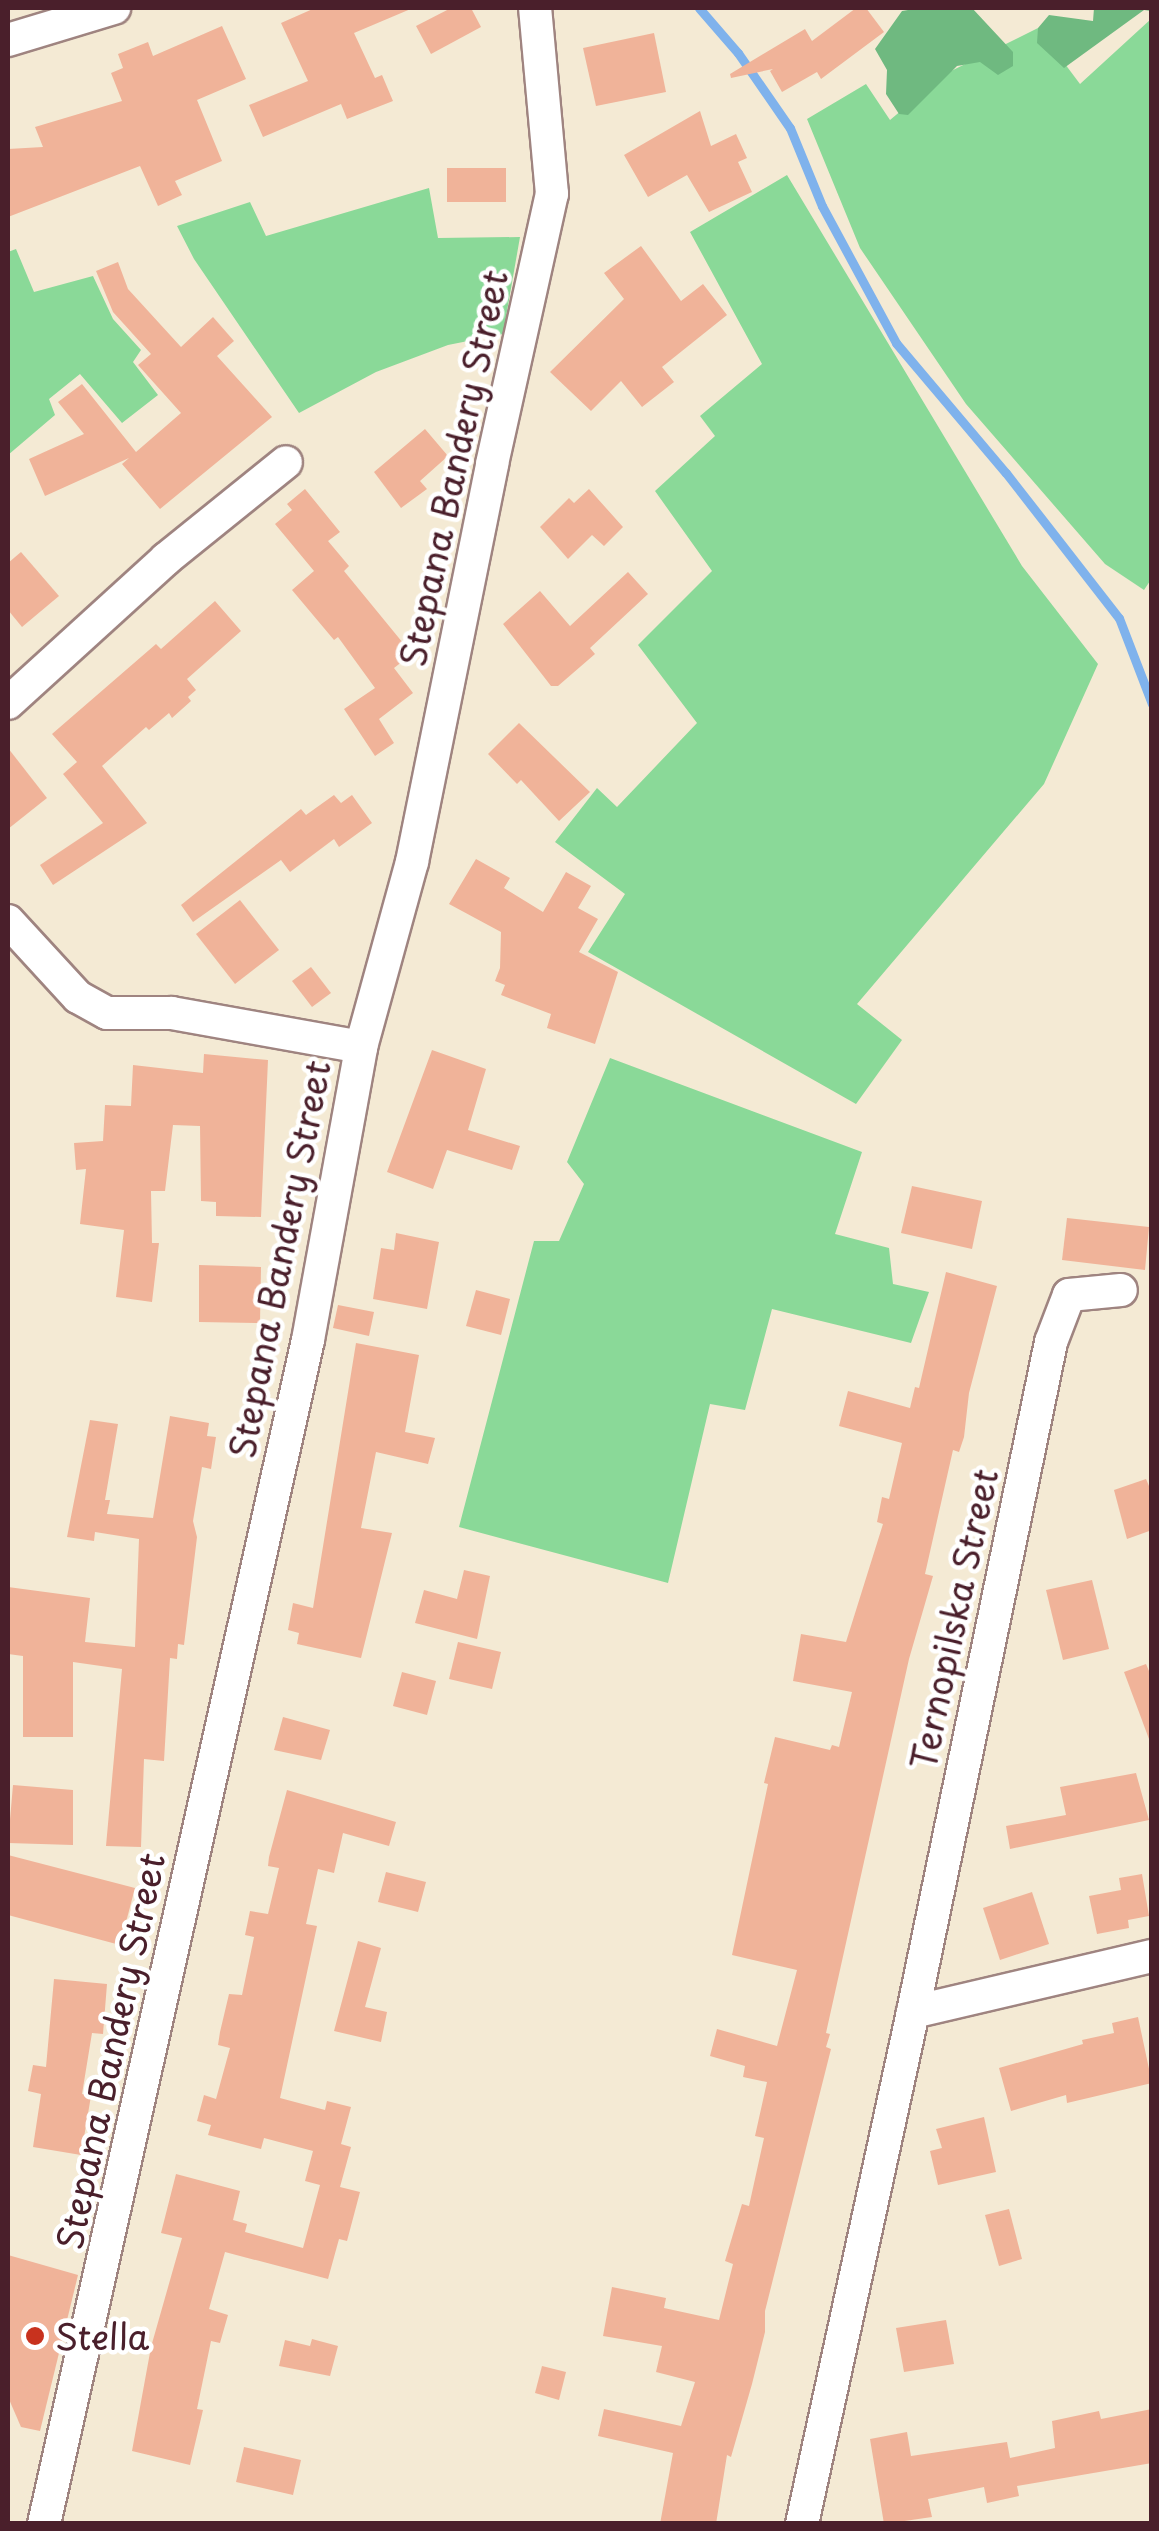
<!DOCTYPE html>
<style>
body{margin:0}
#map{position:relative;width:1159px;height:2531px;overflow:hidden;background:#f4ead4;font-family:"Playpen Sans",sans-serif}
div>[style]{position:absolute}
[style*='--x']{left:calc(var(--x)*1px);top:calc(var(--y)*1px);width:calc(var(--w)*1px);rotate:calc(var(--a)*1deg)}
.green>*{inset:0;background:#8ad998}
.forest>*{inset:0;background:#6fb980}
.stream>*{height:9px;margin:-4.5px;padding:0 4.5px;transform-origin:4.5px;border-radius:4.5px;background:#7fb2ec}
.building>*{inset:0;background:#f0b399}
.roads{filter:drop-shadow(2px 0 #9f8480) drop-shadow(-2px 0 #9f8480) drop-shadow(0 2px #9f8480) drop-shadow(0 -2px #9f8480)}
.minor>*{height:32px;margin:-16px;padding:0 16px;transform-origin:16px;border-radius:16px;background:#fff}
.dots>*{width:28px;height:28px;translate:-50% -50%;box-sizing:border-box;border:5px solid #fff;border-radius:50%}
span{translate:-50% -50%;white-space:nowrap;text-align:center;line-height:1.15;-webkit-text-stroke:9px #fff;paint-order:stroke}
.street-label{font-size:35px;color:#4a1f2b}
.poi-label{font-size:35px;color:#4a1f2b}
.left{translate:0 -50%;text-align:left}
.frame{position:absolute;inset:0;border:10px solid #4a1f2b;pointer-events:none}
</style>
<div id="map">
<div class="green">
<div style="clip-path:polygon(1151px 19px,1152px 578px,1144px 590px,1105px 564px,966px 404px,860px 248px,807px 119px,866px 84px,890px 120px,945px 74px,1038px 28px,1080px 84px)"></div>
<div style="clip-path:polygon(787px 175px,1022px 566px,1098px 664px,1044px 784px,857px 1004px,902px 1040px,856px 1104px,588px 952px,625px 894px,555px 842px,597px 788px,617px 807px,697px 723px,638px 645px,712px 571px,655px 491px,715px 436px,700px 416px,762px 364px,690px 232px)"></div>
<div style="clip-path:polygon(429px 188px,438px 238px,520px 237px,503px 334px,448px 345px,376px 372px,299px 413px,194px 259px,177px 226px,250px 202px,266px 236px)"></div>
<div style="clip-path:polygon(16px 249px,34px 292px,93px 276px,113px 319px,141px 350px,133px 362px,158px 395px,122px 423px,80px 374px,49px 399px,55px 415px,8px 455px,8px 252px)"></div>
<div style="clip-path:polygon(610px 1058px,862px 1152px,835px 1234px,889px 1248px,893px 1284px,929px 1292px,911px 1343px,772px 1309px,745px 1410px,710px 1404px,668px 1583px,459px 1527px,534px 1241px,559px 1241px,584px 1184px,567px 1162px)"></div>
</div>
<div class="forest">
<div style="clip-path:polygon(920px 8px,972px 8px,1013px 52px,1013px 66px,998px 75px,980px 62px,957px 66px,908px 115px,899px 114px,886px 94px,887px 70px,875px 49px,902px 11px)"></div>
<div style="clip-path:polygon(1094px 8px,1151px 8px,1151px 11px,1144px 10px,1064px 68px,1037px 43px,1038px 28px,1049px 15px,1093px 21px)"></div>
</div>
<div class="stream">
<div style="--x:699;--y:8;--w:60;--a:49.1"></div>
<div style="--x:738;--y:53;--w:91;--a:55.3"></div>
<div style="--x:790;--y:128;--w:84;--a:67.7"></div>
<div style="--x:822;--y:206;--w:156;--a:61.6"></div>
<div style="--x:896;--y:343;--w:170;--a:49.8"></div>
<div style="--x:1006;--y:473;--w:184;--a:52.1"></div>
<div style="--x:1119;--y:618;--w:92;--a:69"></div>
</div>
<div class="building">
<div style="clip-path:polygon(315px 8px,413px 8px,354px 33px,375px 78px,382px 75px,393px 101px,347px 119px,341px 104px,263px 137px,249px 105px,308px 81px,281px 23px)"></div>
<div style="clip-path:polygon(451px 8px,471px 8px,481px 27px,431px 54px,416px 26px)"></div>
<div style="clip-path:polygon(856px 8px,866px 8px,884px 32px,821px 79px,817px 72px,782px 92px,770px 71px,773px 69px,731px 78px,730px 74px,805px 29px,812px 41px)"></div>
<div style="clip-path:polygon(222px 26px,246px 79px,197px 100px,222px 161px,175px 181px,182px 195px,158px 206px,140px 166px,8px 217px,8px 149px,43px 147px,35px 127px,122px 101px,111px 73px,123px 68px,118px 54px,148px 42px,153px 56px)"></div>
<div style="clip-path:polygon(654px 33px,666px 92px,596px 106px,583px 48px)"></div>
<div style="clip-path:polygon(700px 111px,711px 146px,736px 134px,747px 158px,738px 162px,752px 192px,709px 212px,687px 175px,648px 197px,624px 155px)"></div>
<div style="clip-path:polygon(447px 168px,506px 168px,506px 202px,447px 202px)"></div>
<div style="clip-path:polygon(641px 246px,681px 301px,703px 284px,727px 315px,662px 367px,674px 382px,642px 407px,621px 381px,591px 411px,550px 372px,624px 299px,604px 273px)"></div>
<div style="clip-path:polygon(118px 262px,128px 289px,181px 347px,213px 317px,234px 341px,217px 356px,272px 417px,160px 509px,122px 464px,129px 458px,45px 496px,29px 459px,84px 434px,58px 402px,82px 384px,136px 452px,181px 413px,138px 365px,151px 354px,113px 312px,96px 271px)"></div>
<div style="clip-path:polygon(425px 429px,448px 456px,420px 481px,427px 489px,401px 508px,374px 472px)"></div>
<div style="clip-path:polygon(305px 489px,340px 532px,328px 541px,349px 566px,344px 571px,412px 654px,394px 668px,413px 693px,379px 719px,394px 743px,375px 756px,344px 709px,375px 688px,338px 637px,334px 640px,292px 590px,314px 571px,275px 524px,292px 510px,287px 504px)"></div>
<div style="clip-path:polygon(589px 489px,623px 527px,604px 546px,592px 535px,568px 559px,540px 527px,569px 498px,574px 503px)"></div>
<div style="clip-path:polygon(21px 552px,59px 596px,22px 627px,8px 610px,8px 563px)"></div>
<div style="clip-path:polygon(628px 572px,648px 594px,590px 648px,595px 654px,558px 686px,551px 686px,503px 624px,540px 591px,570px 626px)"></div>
<div style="clip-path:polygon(215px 601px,241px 631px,187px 679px,196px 690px,188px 697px,191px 701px,172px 718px,169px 713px,149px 730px,146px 727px,102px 766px,147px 823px,53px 885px,40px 865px,103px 823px,63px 774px,77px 762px,52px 734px,156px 644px,161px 649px)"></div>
<div style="clip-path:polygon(519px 723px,590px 792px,559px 821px,521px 780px,517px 784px,488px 754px)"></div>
<div style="clip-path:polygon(8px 748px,47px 798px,8px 829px)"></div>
<div style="clip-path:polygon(334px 795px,341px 803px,352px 795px,372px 823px,339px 847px,334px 839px,290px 872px,281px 860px,193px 922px,181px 905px,301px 809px,306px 815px)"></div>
<div style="clip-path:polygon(476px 859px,510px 878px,504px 888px,543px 912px,566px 872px,591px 886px,578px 908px,598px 919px,579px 952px,618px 972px,595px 1044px,547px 1028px,551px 1014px,501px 995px,505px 985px,495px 981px,500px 968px,501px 932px,449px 904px)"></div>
<div style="clip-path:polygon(240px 900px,279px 950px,235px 984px,196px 934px)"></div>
<div style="clip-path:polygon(311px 967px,331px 993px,312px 1007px,292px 981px)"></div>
<div style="clip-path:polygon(432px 1050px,486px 1069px,468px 1130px,520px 1146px,512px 1170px,447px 1150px,433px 1189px,387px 1172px)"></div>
<div style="clip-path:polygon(204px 1054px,268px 1060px,261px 1217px,216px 1216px,216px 1202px,201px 1201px,200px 1126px,173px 1125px,165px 1191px,151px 1191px,152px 1243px,159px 1243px,152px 1302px,116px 1297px,124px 1230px,80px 1224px,86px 1169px,76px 1170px,74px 1143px,103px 1141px,105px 1105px,131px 1106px,133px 1065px,203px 1073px)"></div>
<div style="clip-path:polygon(912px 1186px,982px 1201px,972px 1249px,901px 1233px)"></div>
<div style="clip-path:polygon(1067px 1218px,1149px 1227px,1145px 1270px,1062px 1260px)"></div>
<div style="clip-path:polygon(396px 1233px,439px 1242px,427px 1309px,373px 1299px,381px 1248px,394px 1250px)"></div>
<div style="clip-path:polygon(199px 1265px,261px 1267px,260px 1323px,199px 1322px)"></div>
<div style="clip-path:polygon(946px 1272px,997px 1286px,969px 1393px,964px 1437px,959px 1452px,953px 1450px,925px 1574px,933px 1576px,909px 1659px,826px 2033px,830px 2034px,826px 2047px,831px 2049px,765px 2311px,765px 2332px,752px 2384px,731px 2457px,727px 2455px,716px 2524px,660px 2524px,673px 2453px,598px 2436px,604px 2409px,681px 2426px,695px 2382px,656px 2372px,662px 2346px,603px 2336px,612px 2287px,666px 2298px,664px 2308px,719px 2320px,733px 2264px,725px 2261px,742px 2204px,749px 2206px,764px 2138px,755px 2136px,767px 2082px,743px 2077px,745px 2066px,710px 2056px,717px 2029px,777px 2046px,797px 1970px,732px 1955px,768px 1784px,764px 1783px,775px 1737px,830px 1750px,832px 1745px,839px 1747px,852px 1692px,793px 1681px,801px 1634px,846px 1642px,883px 1524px,877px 1522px,882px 1497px,889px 1499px,902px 1443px,839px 1426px,848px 1391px,910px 1408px,915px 1387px,919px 1388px)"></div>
<div style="clip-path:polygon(476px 1290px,510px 1299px,501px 1335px,466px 1326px)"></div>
<div style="clip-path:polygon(338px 1305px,374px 1312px,369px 1336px,333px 1328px)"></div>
<div style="clip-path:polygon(356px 1343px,419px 1355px,405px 1432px,435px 1438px,428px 1464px,376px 1452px,361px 1528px,392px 1533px,361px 1658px,297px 1644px,299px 1633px,288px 1630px,293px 1603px,313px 1608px)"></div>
<div style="clip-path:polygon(170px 1416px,209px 1423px,207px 1436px,216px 1437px,211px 1469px,202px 1467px,193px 1521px,197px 1537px,184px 1645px,178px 1644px,177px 1659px,170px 1658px,164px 1761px,144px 1759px,141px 1847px,106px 1846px,122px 1669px,73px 1662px,73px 1737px,23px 1737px,23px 1656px,8px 1654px,8px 1587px,90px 1598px,85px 1642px,135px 1647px,139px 1539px,95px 1532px,94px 1541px,67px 1537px,90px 1420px,118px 1424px,105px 1500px,110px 1500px,107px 1514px,153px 1518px)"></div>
<div style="clip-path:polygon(1146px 1479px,1152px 1493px,1152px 1530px,1127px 1539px,1114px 1490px)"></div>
<div style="clip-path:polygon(464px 1570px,490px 1576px,477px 1639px,415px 1623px,424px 1590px,457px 1599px)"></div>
<div style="clip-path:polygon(1092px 1580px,1109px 1649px,1063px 1660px,1046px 1590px)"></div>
<div style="clip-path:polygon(458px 1642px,501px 1652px,492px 1689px,449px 1679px)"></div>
<div style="clip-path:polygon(1146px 1664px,1152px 1678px,1149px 1739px,1124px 1672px)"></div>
<div style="clip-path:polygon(402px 1672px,436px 1681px,427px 1715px,393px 1706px)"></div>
<div style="clip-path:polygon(283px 1717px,330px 1730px,321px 1760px,274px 1750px)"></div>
<div style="clip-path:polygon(1136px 1773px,1149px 1820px,1010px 1849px,1006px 1826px,1066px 1815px,1060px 1787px)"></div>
<div style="clip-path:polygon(13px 1785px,73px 1790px,73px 1845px,8px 1843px)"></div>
<div style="clip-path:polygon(287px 1790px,396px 1822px,389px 1846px,343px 1833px,334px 1873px,318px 1869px,306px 1924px,317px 1926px,280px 2098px,325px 2110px,327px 2101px,351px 2107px,341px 2144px,351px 2147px,340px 2187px,360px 2192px,347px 2241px,339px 2239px,328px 2279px,225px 2252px,209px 2309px,228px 2315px,220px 2343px,211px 2341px,197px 2409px,203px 2410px,190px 2465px,132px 2451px,151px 2347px,182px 2238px,161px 2233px,176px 2174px,240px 2191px,233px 2220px,247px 2224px,245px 2232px,303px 2248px,320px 2185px,305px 2181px,313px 2151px,264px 2138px,261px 2149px,208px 2135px,211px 2125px,197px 2121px,204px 2095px,216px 2099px,230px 2048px,218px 2045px,220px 2032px,229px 1994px,242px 1995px,254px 1937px,245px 1935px,250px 1911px,268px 1914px,279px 1868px,268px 1866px,269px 1857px)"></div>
<div style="clip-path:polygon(8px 1855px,135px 1888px,120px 1945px,8px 1915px)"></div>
<div style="clip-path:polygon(386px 1872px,426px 1882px,418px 1912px,378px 1902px)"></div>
<div style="clip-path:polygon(1142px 1874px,1149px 1916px,1128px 1920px,1129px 1928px,1097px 1934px,1089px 1896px,1121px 1890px,1119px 1878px)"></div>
<div style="clip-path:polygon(1032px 1892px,1049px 1944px,1000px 1960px,983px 1908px)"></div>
<div style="clip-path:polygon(358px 1941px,381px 1948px,365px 2007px,387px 2012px,381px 2042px,334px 2031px)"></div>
<div style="clip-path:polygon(54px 1979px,107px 1984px,103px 2034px,92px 2033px,82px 2094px,91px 2096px,81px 2155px,33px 2147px,41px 2094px,28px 2091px,33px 2065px,46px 2067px)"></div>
<div style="clip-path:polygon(1138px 2017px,1152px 2083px,1067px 2103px,1066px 2095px,1011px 2111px,999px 2068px,1083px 2044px,1082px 2040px,1114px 2033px,1112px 2023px)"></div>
<div style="clip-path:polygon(984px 2117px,996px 2172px,938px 2185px,930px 2151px,942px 2148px,936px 2129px)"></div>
<div style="clip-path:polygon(1009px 2209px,1022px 2259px,999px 2266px,985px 2215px)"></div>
<div style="clip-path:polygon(8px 2255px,78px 2275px,40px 2431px,21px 2427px,8px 2397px)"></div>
<div style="clip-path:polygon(946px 2320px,954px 2364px,904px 2372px,896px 2328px)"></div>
<div style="clip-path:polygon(312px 2339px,338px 2346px,330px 2376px,279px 2366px,285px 2340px,310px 2346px)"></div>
<div style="clip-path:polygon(542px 2366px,566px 2372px,559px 2400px,535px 2393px)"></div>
<div style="clip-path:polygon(1152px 2409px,1152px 2463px,1017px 2486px,1019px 2496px,987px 2503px,984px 2487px,928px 2499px,932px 2517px,884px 2524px,870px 2439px,907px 2432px,911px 2456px,1007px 2442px,1010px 2458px,1055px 2448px,1052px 2421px,1099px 2411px,1101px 2419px)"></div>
<div style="clip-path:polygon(244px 2447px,301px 2460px,293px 2495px,236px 2482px)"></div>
</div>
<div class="roads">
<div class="minor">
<div style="--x:8;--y:40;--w:111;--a:-16.8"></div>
<div style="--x:8;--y:703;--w:214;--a:-42.3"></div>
<div style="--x:166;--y:559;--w:154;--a:-38.9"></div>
<div style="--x:8;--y:921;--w:103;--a:47.4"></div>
<div style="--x:78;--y:997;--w:33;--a:29"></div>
<div style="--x:107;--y:1013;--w:65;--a:0"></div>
<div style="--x:172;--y:1013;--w:192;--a:10.2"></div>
<div style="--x:913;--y:2012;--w:245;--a:-13.2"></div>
<div style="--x:44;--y:2524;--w:1213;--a:-77.43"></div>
<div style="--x:308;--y:1340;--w:298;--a:-79.7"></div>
<div style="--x:361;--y:1047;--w:192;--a:-74.6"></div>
<div style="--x:412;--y:862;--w:406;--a:-78.6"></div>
<div style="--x:492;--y:464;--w:277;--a:-77.5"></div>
<div style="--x:552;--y:194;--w:187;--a:-95.2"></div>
<div style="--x:802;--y:2524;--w:524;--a:-77.77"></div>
<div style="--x:913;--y:2012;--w:684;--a:-78.36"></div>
<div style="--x:1051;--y:1342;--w:50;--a:-69"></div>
<div style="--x:1069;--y:1295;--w:52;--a:-5.5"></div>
</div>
</div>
<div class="dots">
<div style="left:35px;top:2336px;background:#c8321e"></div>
</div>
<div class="street-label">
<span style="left:453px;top:468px;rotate:-78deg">Stepana Bandery Street</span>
<span style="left:279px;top:1259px;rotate:-79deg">Stepana Bandery Street</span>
<span style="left:953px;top:1619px;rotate:-78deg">Ternopilska Street</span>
<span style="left:110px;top:2051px;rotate:-78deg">Stepana Bandery Street</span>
</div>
<div class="poi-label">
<span class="left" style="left:55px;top:2336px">Stella</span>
</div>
<div class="frame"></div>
</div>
